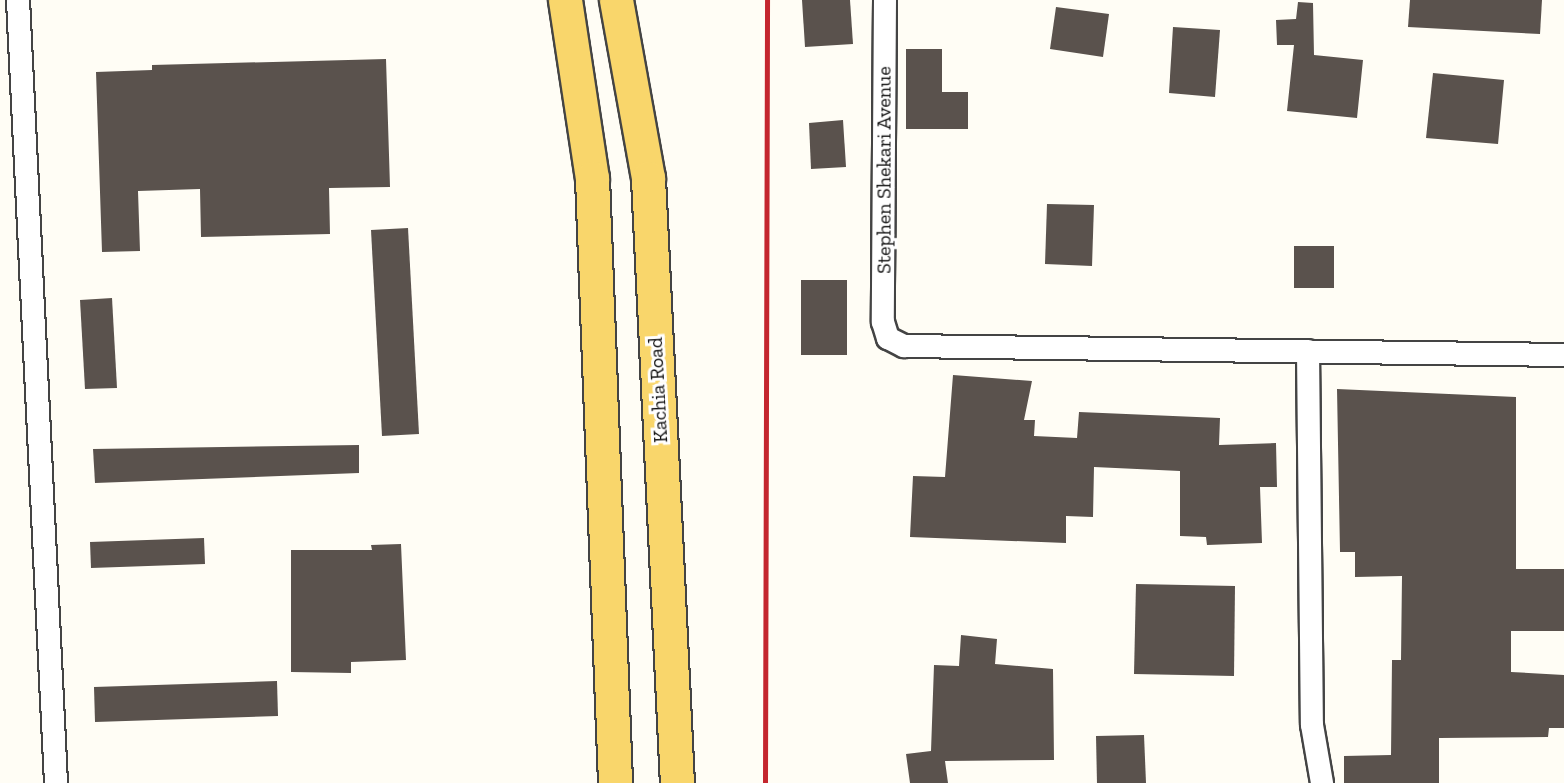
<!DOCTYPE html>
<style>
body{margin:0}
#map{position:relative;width:1564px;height:783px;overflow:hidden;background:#fffdf5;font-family:"Zilla Slab",serif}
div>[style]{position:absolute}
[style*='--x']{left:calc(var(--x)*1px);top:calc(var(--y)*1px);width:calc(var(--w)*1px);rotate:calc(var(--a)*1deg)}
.building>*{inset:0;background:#5a524d}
.roads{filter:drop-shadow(2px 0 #444) drop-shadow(-2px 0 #444) drop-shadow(0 2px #444) drop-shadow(0 -2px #444)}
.street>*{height:22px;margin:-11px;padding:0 11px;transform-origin:11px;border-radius:11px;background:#fff}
.primary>*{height:33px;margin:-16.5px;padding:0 16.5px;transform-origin:16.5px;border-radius:16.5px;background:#f9d66b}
.rail>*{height:4.5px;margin:-2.25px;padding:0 2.25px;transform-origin:2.25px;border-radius:2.25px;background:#c4262e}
span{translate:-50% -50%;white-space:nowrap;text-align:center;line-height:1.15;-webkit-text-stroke:6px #fff;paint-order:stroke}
.street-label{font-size:20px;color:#111}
</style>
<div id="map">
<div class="building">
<div style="clip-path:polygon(802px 0,850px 0,853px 44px,805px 47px)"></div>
<div style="clip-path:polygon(1410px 0,1542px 0,1540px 34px,1408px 27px)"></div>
<div style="clip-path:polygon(1298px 2px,1313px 3px,1314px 55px,1363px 60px,1357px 118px,1287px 111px,1294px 45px,1277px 45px,1276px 20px,1296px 19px)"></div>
<div style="clip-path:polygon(1056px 7px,1109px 14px,1103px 57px,1050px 49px)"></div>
<div style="clip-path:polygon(1173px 27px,1220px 30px,1215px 97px,1169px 93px)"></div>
<div style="clip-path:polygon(906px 49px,942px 49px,942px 92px,968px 92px,968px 129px,906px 129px)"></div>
<div style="clip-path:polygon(386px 59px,390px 187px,329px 188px,330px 234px,201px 237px,200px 189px,138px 191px,140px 251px,102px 252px,96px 72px,152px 70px,152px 65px)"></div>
<div style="clip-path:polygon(1433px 73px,1504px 80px,1498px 144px,1426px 138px)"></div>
<div style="clip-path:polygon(843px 120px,846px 167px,811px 169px,809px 123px)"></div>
<div style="clip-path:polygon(1047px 204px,1094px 205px,1092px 266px,1045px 264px)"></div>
<div style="clip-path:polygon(408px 228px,419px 434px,382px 436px,371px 230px)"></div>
<div style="clip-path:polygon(1294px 246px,1334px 246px,1334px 288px,1294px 288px)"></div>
<div style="clip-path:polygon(801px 280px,847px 280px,847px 355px,801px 355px)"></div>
<div style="clip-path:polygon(112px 298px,117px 388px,85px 389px,80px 300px)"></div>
<div style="clip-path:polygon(953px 375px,1032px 381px,1024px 420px,1035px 420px,1034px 436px,1077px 438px,1079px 412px,1220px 418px,1219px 445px,1276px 443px,1277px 487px,1260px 487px,1262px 543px,1207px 545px,1206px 537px,1180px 536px,1180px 471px,1094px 467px,1093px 517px,1066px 516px,1066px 543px,910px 537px,913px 476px,945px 477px)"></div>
<div style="clip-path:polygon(1337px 389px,1516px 397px,1516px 569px,1564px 569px,1564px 631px,1511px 631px,1511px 672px,1564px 675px,1564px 728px,1549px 728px,1548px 737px,1439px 738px,1439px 783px,1344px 783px,1344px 756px,1391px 755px,1392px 660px,1401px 660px,1402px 576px,1355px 577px,1355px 552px,1340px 552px)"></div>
<div style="clip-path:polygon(359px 445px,359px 473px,95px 483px,93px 449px)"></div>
<div style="clip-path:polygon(204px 538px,205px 564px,91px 568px,90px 542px)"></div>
<div style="clip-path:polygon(401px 544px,406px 660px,351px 662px,351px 673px,291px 672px,291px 550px,372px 550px,371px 545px)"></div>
<div style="clip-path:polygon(1136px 584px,1235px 586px,1234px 676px,1134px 674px)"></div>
<div style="clip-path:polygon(961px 635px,997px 639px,995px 664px,1053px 669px,1054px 760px,945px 761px,948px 783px,910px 783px,906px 754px,931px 751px,934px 665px,959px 666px)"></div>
<div style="clip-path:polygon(277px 681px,278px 716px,95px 722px,94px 687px)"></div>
<div style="clip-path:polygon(1144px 735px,1146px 783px,1097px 783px,1096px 736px)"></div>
</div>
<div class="roads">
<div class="street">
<div style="--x:18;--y:0;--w:784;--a:87.22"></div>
<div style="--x:885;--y:0;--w:322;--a:90.4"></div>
<div style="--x:883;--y:322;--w:17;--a:73"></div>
<div style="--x:888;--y:338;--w:18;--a:27"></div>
<div style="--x:904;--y:346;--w:660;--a:0.78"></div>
<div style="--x:1308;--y:351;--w:374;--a:89.4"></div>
<div style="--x:1312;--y:725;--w:59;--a:80.2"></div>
</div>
<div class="primary">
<div style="--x:565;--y:0;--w:180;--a:81.4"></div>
<div style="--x:592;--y:178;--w:605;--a:87.82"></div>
<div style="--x:616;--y:0;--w:181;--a:79.8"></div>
<div style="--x:648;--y:178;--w:606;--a:87.26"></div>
</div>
</div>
<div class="rail">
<div style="--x:765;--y:783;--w:783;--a:-89.85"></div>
</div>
<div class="street-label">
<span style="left:884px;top:170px;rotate:-90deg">Stephen Shekari Avenue</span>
<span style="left:658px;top:390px;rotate:-93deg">Kachia Road</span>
</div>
</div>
